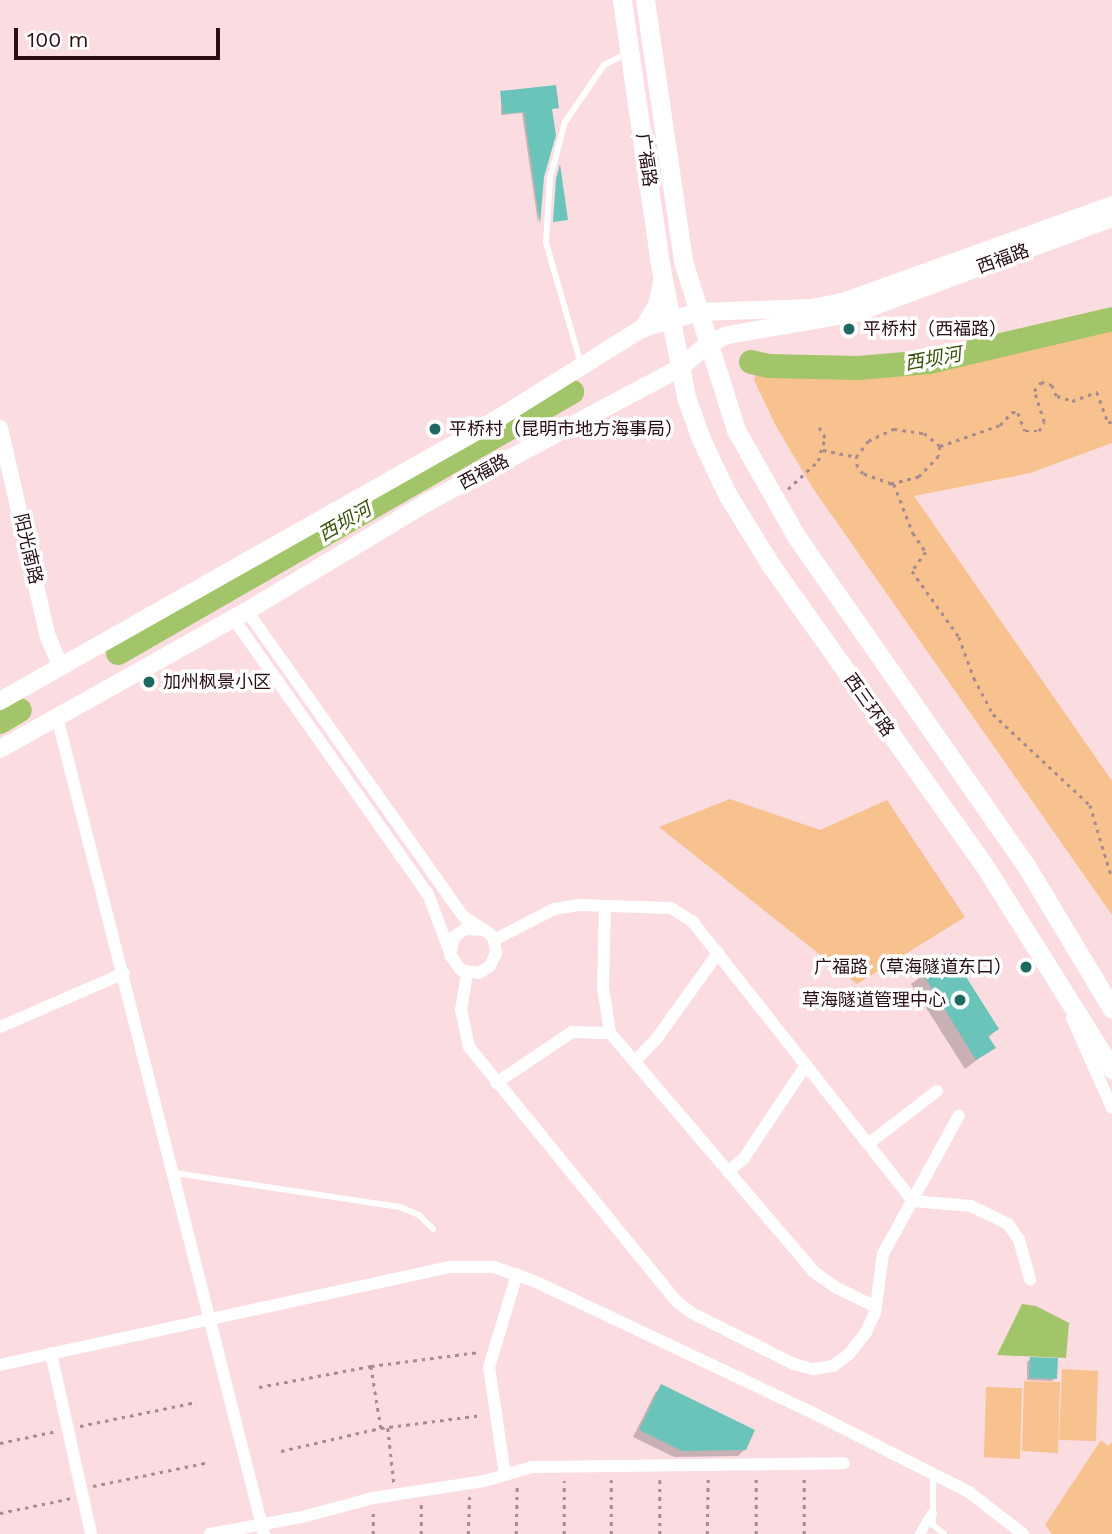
<!DOCTYPE html>
<meta charset="utf-8">
<style>
body{margin:0}
#map{position:relative;width:1112px;height:1534px;overflow:hidden;background:#fbdce1;font-family:"Work Sans","Noto Sans SC",sans-serif}
div>[style]{position:absolute}
[style*='--x']{left:calc(var(--x)*1px);top:calc(var(--y)*1px);width:calc(var(--w)*1px);rotate:calc(var(--a)*1deg)}
.green>*{inset:0;background:#f7c28d}
.water>*{inset:0;background:#a1c568}
.shadow>*{inset:0;background:#0003}
.river>*{height:24px;margin:-12px;padding:0 12px;transform-origin:12px;border-radius:12px;background:#a1c568}
.building>*{inset:0;background:#6bc4ba}
.path>*{height:2.5px;margin-top:-1.25px;transform-origin:0;background:repeating-linear-gradient(90deg,#a88b90 0 3.5px,transparent 0 8.5px)}
.service>*{height:6px;margin:-3px;padding:0 3px;transform-origin:3px;border-radius:3px;background:#fff}
.pedestrian>*{height:10px;margin:-5px;padding:0 5px;transform-origin:5px;border-radius:5px;background:#fff}
.minor>*{height:12px;margin:-6px;padding:0 6px;transform-origin:6px;border-radius:6px;background:#fff}
.tertiary>*{height:16px;margin:-8px;padding:0 8px;transform-origin:8px;border-radius:8px;background:#fff}
.secondary>*{height:18px;margin:-9px;padding:0 9px;transform-origin:9px;border-radius:9px;background:#fff}
.primary>*{height:19px;margin:-9.5px;padding:0 9.5px;transform-origin:9.5px;border-radius:9.5px;background:#fff}
.dots>*{width:19px;height:19px;translate:-50% -50%;box-sizing:border-box;border:4px solid #fff;border-radius:50%}
span{translate:-50% -50%;white-space:nowrap;text-align:center;line-height:1.15;-webkit-text-stroke:7px #fff;paint-order:stroke}
.street-label{font-size:18px;color:#290f15}
.poi-label{font-size:18px;color:#290f15}
.left{translate:0 -50%;text-align:left}
.right{translate:-100% -50%;text-align:right}
.water-label{font-size:19px;color:#384e08;font-style:italic}
.scale{position:absolute;left:14px;top:28px;width:206px;height:32px;box-sizing:border-box;border:4px solid #290f15;border-top:0;padding-left:9px;font-size:21px;line-height:24px;white-space:nowrap;color:#290f15;-webkit-text-stroke:5px #fff;paint-order:stroke}
</style>
<div id="map">
<div class="green">
<div style="clip-path:polygon(1112px 327px,1112px 443px,1030px 473px,914px 496px,1112px 781px,1112px 915px,812px 487px,776px 426px,754px 380px,756px 373px,854px 378px,925px 371px)"></div>
<div style="clip-path:polygon(730px 799px,820px 830px,887px 800px,965px 917px,857px 984px,659px 827px)"></div>
<div style="clip-path:polygon(1062px 1369px,1098px 1371px,1096px 1441px,1059px 1440px)"></div>
<div style="clip-path:polygon(1024px 1381px,1060px 1382px,1058px 1453px,1022px 1451px)"></div>
<div style="clip-path:polygon(986px 1387px,1022px 1388px,1020px 1459px,984px 1457px)"></div>
<div style="clip-path:polygon(1101px 1440px,1108px 1446px,1112px 1442px,1112px 1534px,1052px 1534px,1045px 1525px)"></div>
</div>
<div class="water">
<div style="clip-path:polygon(1022px 1304px,1036px 1306px,1069px 1323px,1066px 1358px,997px 1355px)"></div>
</div>
<div class="shadow">
<div style="clip-path:polygon(501px 93px,557px 107px,550px 110px,538px 223px,522px 113px,501px 115px)"></div>
<div style="clip-path:polygon(951px 955px,997px 1029px,988px 1038px,994px 1047px,965px 1069px,911px 984px)"></div>
<div style="clip-path:polygon(1030px 1359px,1055px 1378px,1052px 1381px,1027px 1380px,1027px 1362px)"></div>
<div style="clip-path:polygon(662px 1386px,745px 1449px,738px 1456px,674px 1457px,633px 1437px,655px 1393px)"></div>
</div>
<div class="river">
<div style="--x:751;--y:362;--w:18;--a:13"></div>
<div style="--x:769;--y:366;--w:89;--a:1.3"></div>
<div style="--x:858;--y:368;--w:71;--a:-4.8"></div>
<div style="--x:929;--y:362;--w:188;--a:-13.2"></div>
<div style="--x:118;--y:653;--w:524;--a:-29.89"></div>
<div style="--x:0;--y:722;--w:23;--a:-31"></div>
</div>
<div class="building">
<div style="clip-path:polygon(556px 85px,559px 108px,552px 109px,556px 135px,544px 177px,540px 224px,524px 112px,503px 114px,500px 91px)"></div>
<div style="clip-path:polygon(560px 164px,568px 220px,553px 222px,556px 179px)"></div>
<div style="clip-path:polygon(951px 953px,999px 1029px,988px 1036px,996px 1048px,976px 1060px,921px 971px)"></div>
<div style="clip-path:polygon(1030px 1357px,1058px 1358px,1057px 1379px,1029px 1378px)"></div>
<div style="clip-path:polygon(661px 1384px,755px 1430px,746px 1450px,682px 1451px,639px 1430px)"></div>
</div>
<div class="path">
<div style="--x:894;--y:429;--w:30;--a:8"></div>
<div style="--x:924;--y:433;--w:21;--a:39"></div>
<div style="--x:940;--y:446;--w:10;--a:96"></div>
<div style="--x:939;--y:456;--w:29;--a:134"></div>
<div style="--x:919;--y:477;--w:29;--a:166"></div>
<div style="--x:891;--y:484;--w:30;--a:-160"></div>
<div style="--x:863;--y:474;--w:9;--a:-131"></div>
<div style="--x:857;--y:467;--w:10;--a:-96"></div>
<div style="--x:856;--y:457;--w:20;--a:-53"></div>
<div style="--x:868;--y:441;--w:29;--a:-25"></div>
<div style="--x:940;--y:446;--w:64;--a:-19.3"></div>
<div style="--x:1000;--y:425;--w:18;--a:-47"></div>
<div style="--x:1012;--y:412;--w:6;--a:9"></div>
<div style="--x:1018;--y:413;--w:19;--a:69"></div>
<div style="--x:1025;--y:431;--w:14;--a:0"></div>
<div style="--x:1039;--y:431;--w:10;--a:-61"></div>
<div style="--x:1044;--y:422;--w:33;--a:-108"></div>
<div style="--x:1034;--y:391;--w:11;--a:-52"></div>
<div style="--x:1041;--y:382;--w:11;--a:15"></div>
<div style="--x:1052;--y:385;--w:12;--a:66"></div>
<div style="--x:1057;--y:396;--w:16;--a:18"></div>
<div style="--x:1072;--y:401;--w:27;--a:-20"></div>
<div style="--x:1097;--y:392;--w:33;--a:70"></div>
<div style="--x:1108;--y:423;--w:4;--a:-27"></div>
<div style="--x:823;--y:450;--w:34;--a:12"></div>
<div style="--x:894;--y:484;--w:53;--a:68.8"></div>
<div style="--x:913;--y:533;--w:23;--a:56"></div>
<div style="--x:926;--y:552;--w:24;--a:126"></div>
<div style="--x:912;--y:571;--w:81;--a:54.5"></div>
<div style="--x:959;--y:637;--w:44;--a:69.9"></div>
<div style="--x:974;--y:678;--w:41;--a:62.2"></div>
<div style="--x:993;--y:714;--w:133;--a:43.2"></div>
<div style="--x:1090;--y:805;--w:76;--a:73.2"></div>
<div style="--x:788;--y:489;--w:41;--a:-43"></div>
<div style="--x:818;--y:461;--w:24;--a:-73"></div>
<div style="--x:825;--y:438;--w:14;--a:-120"></div>
<div style="--x:371;--y:1366;--w:63;--a:80.8"></div>
<div style="--x:259;--y:1387;--w:114;--a:-10.6"></div>
<div style="--x:371;--y:1366;--w:109;--a:-7.4"></div>
<div style="--x:80;--y:1426;--w:119;--a:-11.6"></div>
<div style="--x:388;--y:1428;--w:55;--a:83.8"></div>
<div style="--x:0;--y:1443;--w:58;--a:-11.9"></div>
<div style="--x:281;--y:1451;--w:103;--a:-13"></div>
<div style="--x:381;--y:1428;--w:102;--a:-7.3"></div>
<div style="--x:660;--y:1480;--w:54;--a:90"></div>
<div style="--x:93;--y:1486;--w:119;--a:-11.6"></div>
<div style="--x:0;--y:1513;--w:74;--a:-11.8"></div>
<div style="--x:373;--y:1534;--w:22;--a:-90"></div>
<div style="--x:421;--y:1534;--w:30;--a:-90"></div>
<div style="--x:468;--y:1534;--w:37;--a:-88"></div>
<div style="--x:516;--y:1534;--w:49;--a:-88.8"></div>
<div style="--x:564;--y:1534;--w:53;--a:-90"></div>
<div style="--x:611;--y:1534;--w:54;--a:-90"></div>
<div style="--x:707;--y:1534;--w:55;--a:-89"></div>
<div style="--x:756;--y:1534;--w:56;--a:-90"></div>
<div style="--x:804;--y:1534;--w:56;--a:-90"></div>
</div>
<div class="service">
<div style="--x:581;--y:364;--w:126;--a:-106.1"></div>
<div style="--x:546;--y:243;--w:65;--a:-86.5"></div>
<div style="--x:550;--y:178;--w:58;--a:-75"></div>
<div style="--x:565;--y:122;--w:69;--a:-55.6"></div>
<div style="--x:604;--y:65;--w:25;--a:-27"></div>
<div style="--x:175;--y:1173;--w:228;--a:8.6"></div>
<div style="--x:400;--y:1207;--w:21;--a:23"></div>
<div style="--x:419;--y:1215;--w:20;--a:45"></div>
<div style="--x:933;--y:1474;--w:51;--a:90"></div>
<div style="--x:933;--y:1525;--w:14;--a:39"></div>
</div>
<div class="pedestrian">
<div style="--x:920;--y:1534;--w:24;--a:-60"></div>
</div>
<div class="minor">
<div style="--x:247;--y:611;--w:375;--a:54.7"></div>
<div style="--x:464;--y:917;--w:24;--a:33"></div>
<div style="--x:484;--y:930;--w:7;--a:34"></div>
<div style="--x:490;--y:934;--w:7;--a:56"></div>
<div style="--x:494;--y:940;--w:13;--a:81"></div>
<div style="--x:496;--y:953;--w:14;--a:115"></div>
<div style="--x:490;--y:966;--w:13;--a:148"></div>
<div style="--x:479;--y:973;--w:18;--a:-171"></div>
<div style="--x:461;--y:970;--w:19;--a:-126"></div>
<div style="--x:450;--y:955;--w:18;--a:-77"></div>
<div style="--x:454;--y:937;--w:14;--a:-36"></div>
<div style="--x:465;--y:929;--w:19;--a:3"></div>
<div style="--x:233;--y:618;--w:338;--a:54.8"></div>
<div style="--x:428;--y:894;--w:60;--a:69.4"></div>
<div style="--x:57;--y:717;--w:843;--a:75.78"></div>
<div style="--x:605;--y:906;--w:81;--a:91.4"></div>
<div style="--x:603;--y:987;--w:47;--a:81.3"></div>
<div style="--x:610;--y:1033;--w:314;--a:49.5"></div>
<div style="--x:814;--y:1272;--w:28;--a:35"></div>
<div style="--x:837;--y:1288;--w:43;--a:26"></div>
<div style="--x:494;--y:940;--w:68;--a:-27.3"></div>
<div style="--x:554;--y:909;--w:25;--a:-9"></div>
<div style="--x:579;--y:905;--w:92;--a:1.9"></div>
<div style="--x:671;--y:908;--w:25;--a:32"></div>
<div style="--x:692;--y:921;--w:357;--a:51.7"></div>
<div style="--x:913;--y:1201;--w:58;--a:4.9"></div>
<div style="--x:971;--y:1206;--w:41;--a:25.9"></div>
<div style="--x:1008;--y:1224;--w:19;--a:55"></div>
<div style="--x:1019;--y:1240;--w:41;--a:74.2"></div>
<div style="--x:467;--y:973;--w:36;--a:99"></div>
<div style="--x:461;--y:1009;--w:39;--a:78"></div>
<div style="--x:469;--y:1047;--w:328;--a:50.8"></div>
<div style="--x:676;--y:1301;--w:20;--a:37"></div>
<div style="--x:692;--y:1313;--w:114;--a:26.6"></div>
<div style="--x:794;--y:1364;--w:20;--a:15"></div>
<div style="--x:813;--y:1369;--w:20;--a:-9"></div>
<div style="--x:833;--y:1366;--w:20;--a:-37"></div>
<div style="--x:849;--y:1354;--w:28;--a:-52"></div>
<div style="--x:866;--y:1332;--w:21;--a:-65"></div>
<div style="--x:875;--y:1313;--w:60;--a:-82.3"></div>
<div style="--x:883;--y:1254;--w:158;--a:-61.3"></div>
<div style="--x:1072;--y:1018;--w:98;--a:66"></div>
<div style="--x:0;--y:1027;--w:135;--a:-23.5"></div>
<div style="--x:635;--y:1061;--w:32;--a:-46"></div>
<div style="--x:657;--y:1038;--w:105;--a:-54.3"></div>
<div style="--x:496;--y:1083;--w:92;--a:-33.9"></div>
<div style="--x:572;--y:1032;--w:38;--a:2"></div>
<div style="--x:868;--y:1144;--w:87;--a:-37.5"></div>
<div style="--x:728;--y:1172;--w:21;--a:-41"></div>
<div style="--x:744;--y:1158;--w:112;--a:-56.3"></div>
<div style="--x:51;--y:1353;--w:185;--a:77.5"></div>
<div style="--x:0;--y:1365;--w:462;--a:-12.3"></div>
<div style="--x:451;--y:1267;--w:43;--a:0"></div>
<div style="--x:494;--y:1267;--w:42;--a:19.3"></div>
<div style="--x:534;--y:1281;--w:309;--a:25.3"></div>
<div style="--x:813;--y:1413;--w:175;--a:26.9"></div>
<div style="--x:969;--y:1492;--w:68;--a:37.9"></div>
<div style="--x:505;--y:1475;--w:109;--a:-98.4"></div>
<div style="--x:489;--y:1367;--w:97;--a:-73.2"></div>
<div style="--x:210;--y:1534;--w:94;--a:-10.5"></div>
<div style="--x:302;--y:1517;--w:73;--a:-15"></div>
<div style="--x:373;--y:1498;--w:112;--a:-8.7"></div>
<div style="--x:484;--y:1481;--w:50;--a:-16.3"></div>
<div style="--x:532;--y:1467;--w:312;--a:-0.7"></div>
</div>
<div class="tertiary">
<div style="--x:0;--y:428;--w:214;--a:77.1"></div>
<div style="--x:48;--y:637;--w:33;--a:67"></div>
</div>
<div class="secondary">
<div style="--x:0;--y:701;--w:558;--a:-29.5"></div>
<div style="--x:486;--y:426;--w:185;--a:-32"></div>
<div style="--x:643;--y:328;--w:58;--a:-15.9"></div>
<div style="--x:699;--y:312;--w:113;--a:-2"></div>
<div style="--x:812;--y:308;--w:32;--a:-11"></div>
<div style="--x:843;--y:302;--w:286;--a:-19.8"></div>
<div style="--x:0;--y:749;--w:283;--a:-29.2"></div>
<div style="--x:247;--y:611;--w:209;--a:-31.1"></div>
<div style="--x:426;--y:503;--w:288;--a:-28"></div>
<div style="--x:680;--y:368;--w:37;--a:-41"></div>
<div style="--x:708;--y:344;--w:21;--a:-25"></div>
<div style="--x:727;--y:335;--w:131;--a:-9.7"></div>
<div style="--x:856;--y:313;--w:273;--a:-20.4"></div>
</div>
<div class="primary">
<div style="--x:622;--y:0;--w:267;--a:81.8"></div>
<div style="--x:660;--y:264;--w:136;--a:78.9"></div>
<div style="--x:686;--y:397;--w:45;--a:70.3"></div>
<div style="--x:701;--y:439;--w:61;--a:64.7"></div>
<div style="--x:727;--y:494;--w:82;--a:58.4"></div>
<div style="--x:770;--y:564;--w:369;--a:54.6"></div>
<div style="--x:984;--y:865;--w:241;--a:57.9"></div>
<div style="--x:645;--y:0;--w:264;--a:81.7"></div>
<div style="--x:683;--y:261;--w:177;--a:72.6"></div>
<div style="--x:736;--y:430;--w:122;--a:60.5"></div>
<div style="--x:796;--y:536;--w:400;--a:55.1"></div>
<div style="--x:1025;--y:864;--w:169;--a:59"></div>
<div style="--x:643;--y:328;--w:27;--a:-59"></div>
<div style="--x:657;--y:305;--w:24;--a:-78"></div>
</div>
<div class="dots">
<div style="left:849px;top:329px;background:#1e6962"></div>
<div style="left:435px;top:429px;background:#1e6962"></div>
<div style="left:149px;top:682px;background:#1e6962"></div>
<div style="left:1026px;top:967px;background:#1e6962"></div>
<div style="left:960px;top:1000px;background:#1e6962"></div>
</div>
<div class="street-label">
<span style="left:646px;top:160px;rotate:82deg">广福路</span>
<span style="left:1003px;top:259px;rotate:-20deg">西福路</span>
<span style="left:484px;top:472px;rotate:-28deg">西福路</span>
<span style="left:28px;top:549px;rotate:77deg">阳光南路</span>
<span style="left:869px;top:705px;rotate:55deg">西三环路</span>
</div>
<div class="poi-label">
<span class="left" style="left:863px;top:329px">平桥村（西福路）</span>
<span class="left" style="left:449px;top:429px">平桥村（昆明市地方海事局）</span>
<span class="left" style="left:163px;top:682px">加州枫景小区</span>
<span class="right" style="left:1012px;top:967px">广福路（草海隧道东口）</span>
<span class="right" style="left:946px;top:1000px">草海隧道管理中心</span>
</div>
<div class="water-label">
<span style="left:933px;top:359px;rotate:-10deg">西坝河</span>
<span style="left:345px;top:522px;rotate:-30deg">西坝河</span>
</div>
<div class="scale">100 m</div>
</div>
